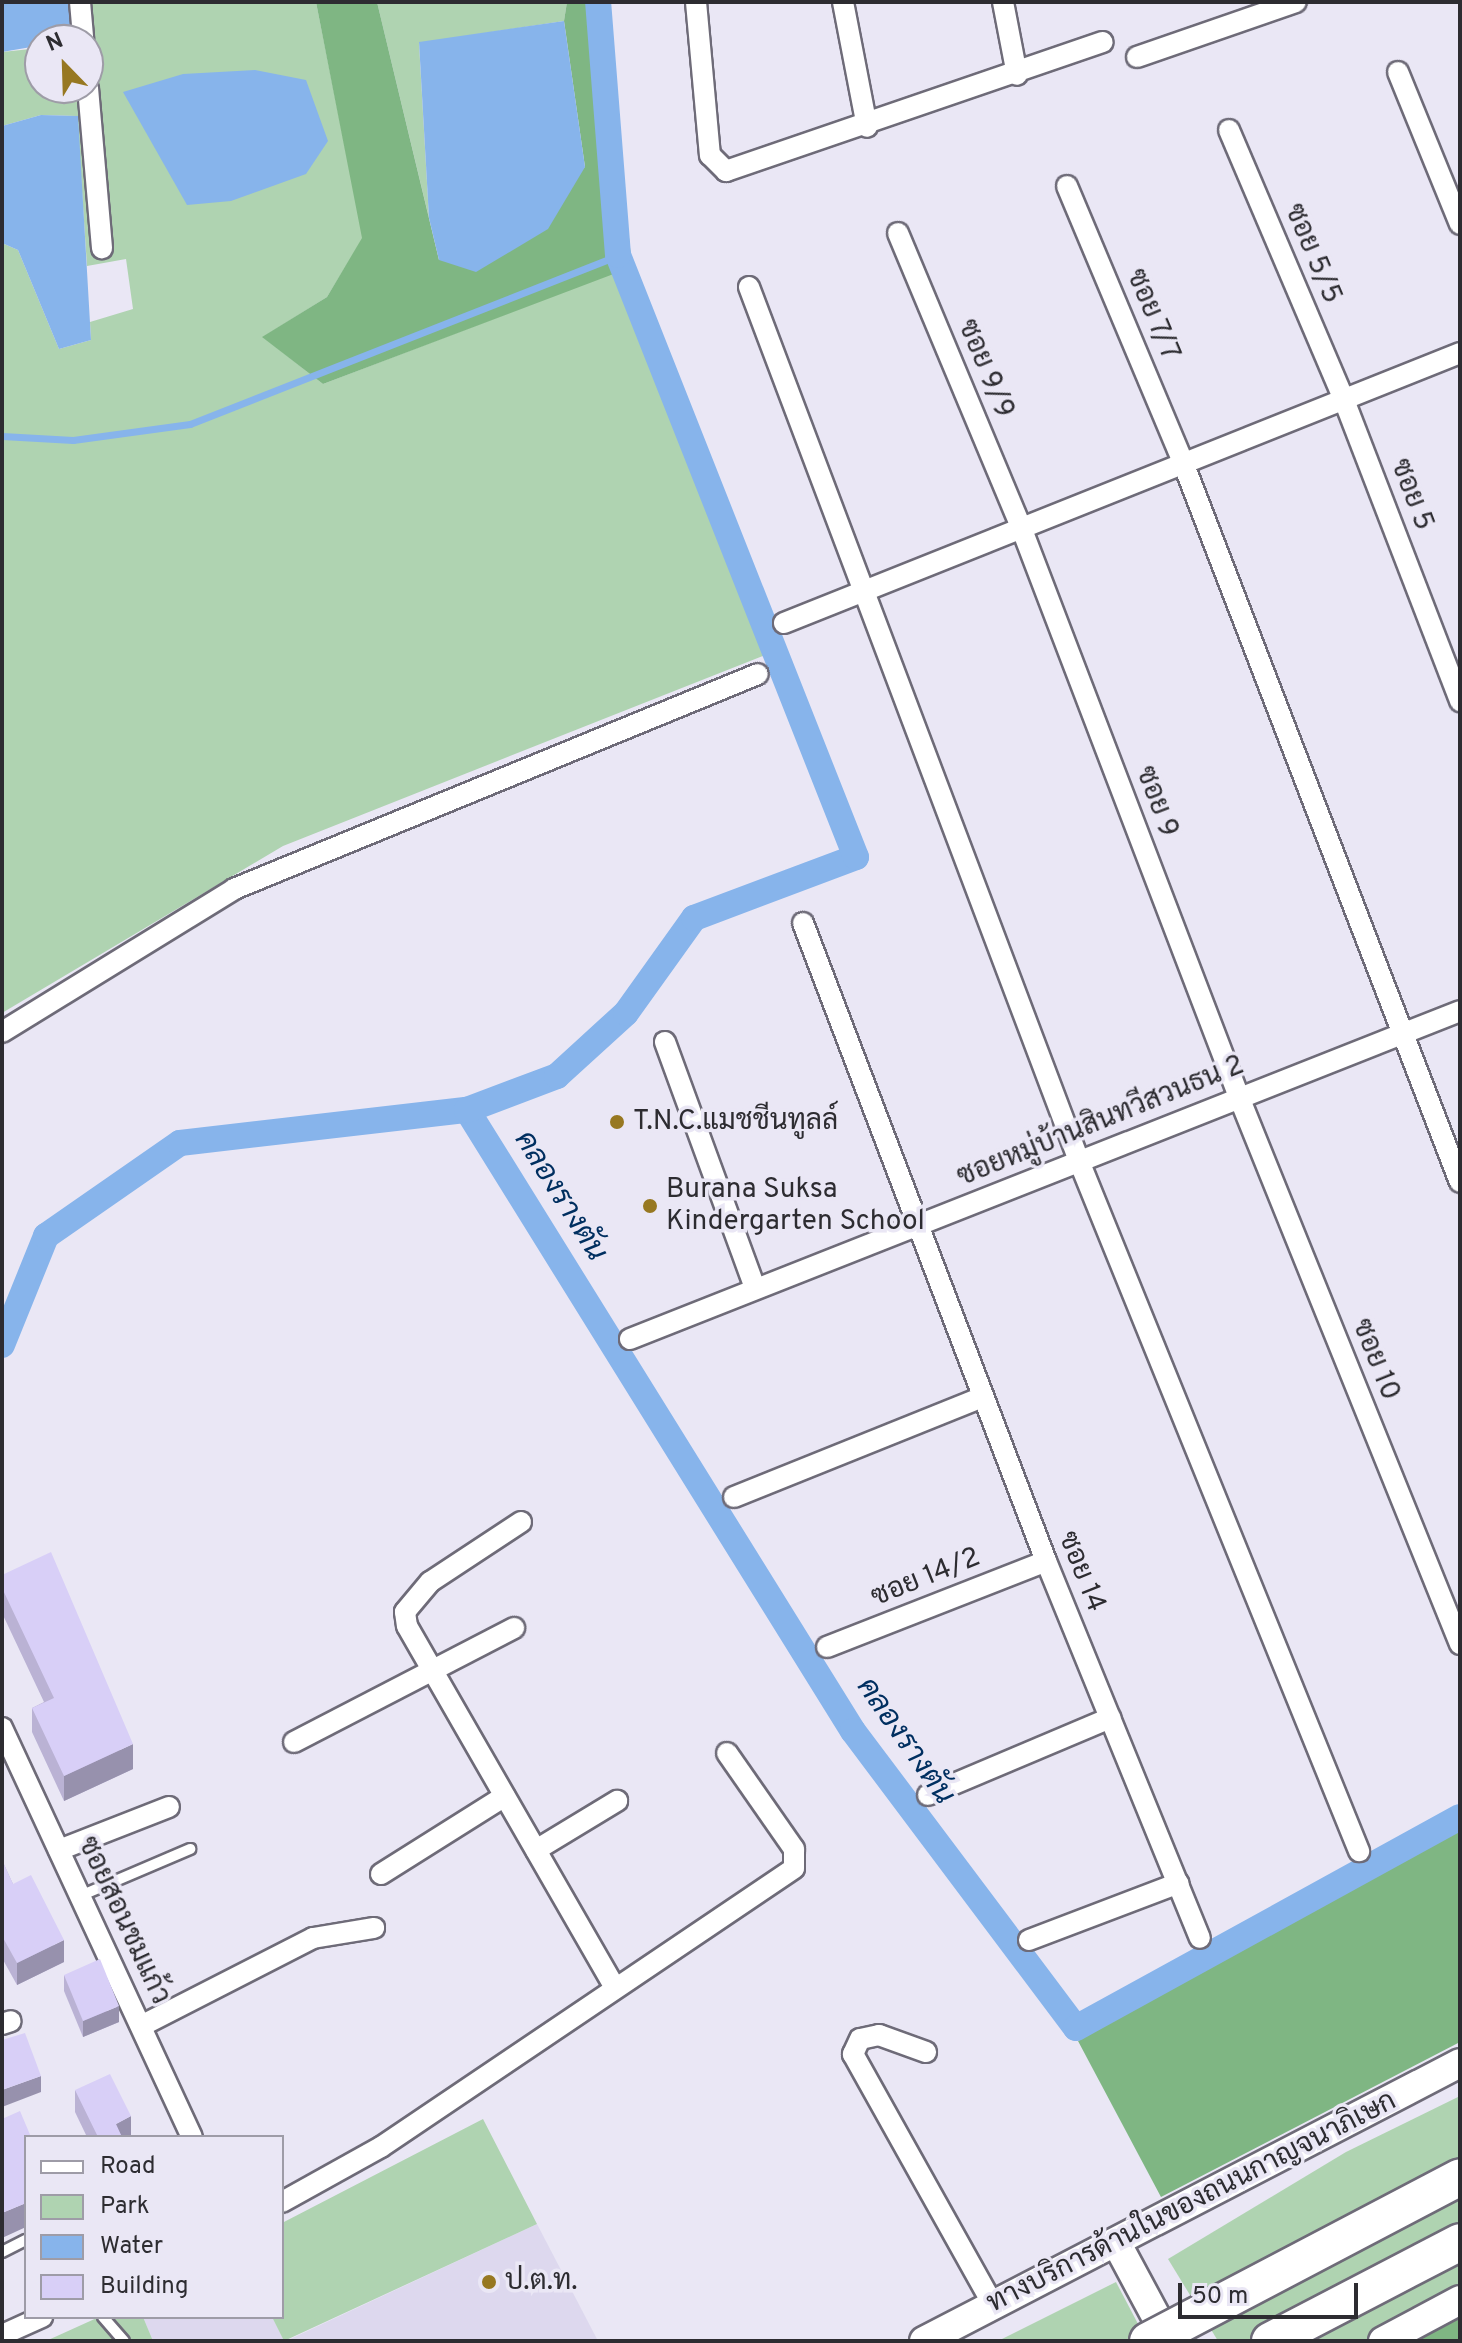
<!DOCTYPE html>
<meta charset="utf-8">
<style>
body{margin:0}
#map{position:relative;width:1462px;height:2343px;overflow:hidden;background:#eae7f5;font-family:Overpass,Sarabun,sans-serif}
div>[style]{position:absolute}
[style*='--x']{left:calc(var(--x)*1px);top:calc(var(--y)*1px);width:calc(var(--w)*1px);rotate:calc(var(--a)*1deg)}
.built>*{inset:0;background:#ddd8ee}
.green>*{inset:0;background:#afd3b1}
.forest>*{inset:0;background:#7fb683}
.water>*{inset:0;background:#87b4eb}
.stream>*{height:7px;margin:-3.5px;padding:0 3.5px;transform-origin:3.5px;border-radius:3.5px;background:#87b4eb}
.canal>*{height:26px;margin:-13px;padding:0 13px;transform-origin:13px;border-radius:13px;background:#87b4eb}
.roads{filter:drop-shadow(2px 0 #6e6b78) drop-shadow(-2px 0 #6e6b78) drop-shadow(0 2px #6e6b78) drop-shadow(0 -2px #6e6b78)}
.service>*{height:10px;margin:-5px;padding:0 5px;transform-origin:5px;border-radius:5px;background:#fff}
.minor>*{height:20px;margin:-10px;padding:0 10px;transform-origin:10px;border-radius:10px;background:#fff}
.secondary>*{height:28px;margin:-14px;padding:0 14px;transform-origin:14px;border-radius:14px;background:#fff}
.motorway>*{height:36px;margin:-18px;padding:0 18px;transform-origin:18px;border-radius:18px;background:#fff}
.bridges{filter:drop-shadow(2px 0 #6e6b78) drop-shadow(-2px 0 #6e6b78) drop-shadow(0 2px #6e6b78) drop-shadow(0 -2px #6e6b78)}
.motorway-bridge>*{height:36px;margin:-18px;padding:0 18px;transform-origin:18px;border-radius:18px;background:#fff}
.wall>*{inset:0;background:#bab2d4}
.shaded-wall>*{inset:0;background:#9791ad}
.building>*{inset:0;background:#d8cff7}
.dots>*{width:22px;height:22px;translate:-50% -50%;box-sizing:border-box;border:4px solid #eae7f5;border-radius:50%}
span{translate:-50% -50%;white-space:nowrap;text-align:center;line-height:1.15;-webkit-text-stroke:7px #eae7f5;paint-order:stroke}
.street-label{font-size:28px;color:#2d2c31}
.poi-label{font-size:28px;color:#2d2c31}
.left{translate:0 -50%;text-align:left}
.water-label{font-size:30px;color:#002f60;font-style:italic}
.frame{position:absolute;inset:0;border:4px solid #2d2c31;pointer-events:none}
.legend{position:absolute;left:24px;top:2135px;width:260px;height:184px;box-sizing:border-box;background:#eae7f5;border:2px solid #9e9ca7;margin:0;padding:10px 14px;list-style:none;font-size:24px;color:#2d2c31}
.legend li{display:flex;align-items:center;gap:16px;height:40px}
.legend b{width:40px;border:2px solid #9e9ca7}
.north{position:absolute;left:24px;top:24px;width:80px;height:80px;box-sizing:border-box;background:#eae7f5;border:2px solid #9e9ca7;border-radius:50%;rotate:337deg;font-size:22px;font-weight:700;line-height:32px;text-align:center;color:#2d2c31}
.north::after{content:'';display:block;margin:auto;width:28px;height:36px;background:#977821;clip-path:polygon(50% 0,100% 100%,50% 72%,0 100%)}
.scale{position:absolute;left:1178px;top:2283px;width:180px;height:36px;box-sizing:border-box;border:4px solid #2d2c31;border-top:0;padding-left:10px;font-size:24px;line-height:28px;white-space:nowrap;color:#2d2c31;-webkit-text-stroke:6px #eae7f5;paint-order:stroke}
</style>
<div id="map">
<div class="built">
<div style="clip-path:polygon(537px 2224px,598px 2341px,286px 2341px)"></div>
<div style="clip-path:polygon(143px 2317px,272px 2317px,284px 2341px,153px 2341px)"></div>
</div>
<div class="green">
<div style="clip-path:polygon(69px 2px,316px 2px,363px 238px,327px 297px,263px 337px,323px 384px,613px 273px,765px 655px,283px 846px,2px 1013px,2px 243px,18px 250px,59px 349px,91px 340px,90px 322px,133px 309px,126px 259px,87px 266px,77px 116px,41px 115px,2px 126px,2px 52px,40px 48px,40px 88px,88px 88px,88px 40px,72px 40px)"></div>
<div style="clip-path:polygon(377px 2px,567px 2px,564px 21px,419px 43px,429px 218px)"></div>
<div style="clip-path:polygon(1460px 2096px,1460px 2294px,1409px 2341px,1218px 2341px,1168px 2259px,1346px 2152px)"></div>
<div style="clip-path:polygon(483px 2119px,537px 2224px,284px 2341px,272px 2317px,282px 2317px,282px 2223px)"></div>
<div style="clip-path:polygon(1116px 2282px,1147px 2341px,998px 2341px)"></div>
<div style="clip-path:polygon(99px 2317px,143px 2317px,153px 2341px,46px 2341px)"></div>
</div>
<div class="forest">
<div style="clip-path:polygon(316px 2px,377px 2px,439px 260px,585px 167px,564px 21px,567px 2px,605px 2px,632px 267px,323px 384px,262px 337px,327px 297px,362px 238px)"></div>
<div style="clip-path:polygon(1460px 1826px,1460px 2042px,1161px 2197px,1078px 2041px)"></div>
<div style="clip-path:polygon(1460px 2294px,1460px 2341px,1409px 2341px)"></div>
</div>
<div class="water">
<div style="clip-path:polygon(2px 2px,69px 2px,72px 40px,2px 52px)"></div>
<div style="clip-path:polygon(564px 21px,585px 167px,548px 229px,476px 272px,439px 260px,429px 218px,419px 42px)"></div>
<div style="clip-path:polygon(255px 70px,306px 80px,328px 141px,306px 174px,231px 201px,187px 205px,123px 92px,183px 74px)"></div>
<div style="clip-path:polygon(41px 115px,78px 116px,91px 340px,59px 349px,18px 250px,2px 243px,2px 126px)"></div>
</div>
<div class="stream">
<div style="--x:2;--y:436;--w:71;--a:3.2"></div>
<div style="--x:73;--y:440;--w:118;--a:-7.8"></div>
<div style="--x:190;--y:424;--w:460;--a:-21.5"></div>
</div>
<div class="canal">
<div style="--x:467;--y:1110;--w:731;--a:58.14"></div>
<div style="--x:853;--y:1731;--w:371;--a:53.1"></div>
<div style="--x:1076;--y:2028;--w:438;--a:-28.8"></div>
<div style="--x:2;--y:1345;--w:118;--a:-68"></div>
<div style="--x:46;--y:1236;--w:163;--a:-34.8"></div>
<div style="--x:180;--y:1143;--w:289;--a:-6.6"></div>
<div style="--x:467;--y:1110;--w:96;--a:-20.7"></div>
<div style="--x:557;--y:1076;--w:93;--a:-42.4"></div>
<div style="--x:626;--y:1013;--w:117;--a:-54.4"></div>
<div style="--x:694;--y:918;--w:173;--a:-20.6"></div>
<div style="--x:856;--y:857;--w:647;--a:-111.57"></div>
<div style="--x:618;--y:255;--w:254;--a:-94.5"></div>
</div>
<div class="roads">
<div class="service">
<div style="--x:80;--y:1896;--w:120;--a:-23.1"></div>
<div style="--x:2;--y:2252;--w:27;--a:-27"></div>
<div style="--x:103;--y:2317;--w:32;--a:49"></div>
</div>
<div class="minor">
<div style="--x:80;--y:2;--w:38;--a:85"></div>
<div style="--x:696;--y:2;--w:154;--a:84.8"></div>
<div style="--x:710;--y:155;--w:23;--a:45"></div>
<div style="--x:726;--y:171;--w:398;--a:-18.9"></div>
<div style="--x:843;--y:2;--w:127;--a:79.1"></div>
<div style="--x:1003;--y:2;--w:74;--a:79.1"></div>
<div style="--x:1137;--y:57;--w:168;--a:-19.1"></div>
<div style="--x:1398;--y:72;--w:164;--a:67.8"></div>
<div style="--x:88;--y:88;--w:161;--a:85"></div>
<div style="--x:1229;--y:130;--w:293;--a:66.9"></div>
<div style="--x:1344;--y:400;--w:323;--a:68.9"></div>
<div style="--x:1067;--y:186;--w:303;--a:67.2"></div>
<div style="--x:1184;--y:465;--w:768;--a:68.95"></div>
<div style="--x:898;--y:233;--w:319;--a:67.3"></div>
<div style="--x:1021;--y:527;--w:610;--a:69.07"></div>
<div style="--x:1239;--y:1097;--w:590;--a:68"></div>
<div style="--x:749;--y:287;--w:934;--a:69.31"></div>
<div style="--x:1079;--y:1161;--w:745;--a:67.91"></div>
<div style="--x:784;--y:623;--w:728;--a:-21.77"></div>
<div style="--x:803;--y:923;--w:683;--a:69.15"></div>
<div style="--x:1046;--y:1561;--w:407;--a:67.8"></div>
<div style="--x:2;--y:1032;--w:273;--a:-31.6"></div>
<div style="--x:234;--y:889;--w:566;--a:-22.31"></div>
<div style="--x:665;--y:1042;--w:262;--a:69.9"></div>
<div style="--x:630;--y:1339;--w:892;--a:-21.56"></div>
<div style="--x:734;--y:1497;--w:268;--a:-21.9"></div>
<div style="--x:521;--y:1522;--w:109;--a:146.6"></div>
<div style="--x:430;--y:1582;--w:39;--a:130"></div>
<div style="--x:405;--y:1612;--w:14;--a:82"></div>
<div style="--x:407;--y:1626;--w:417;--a:60.1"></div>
<div style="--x:827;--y:1647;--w:235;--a:-21.4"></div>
<div style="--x:2;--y:1728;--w:451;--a:65.1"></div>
<div style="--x:294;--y:1742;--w:248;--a:-27.4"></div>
<div style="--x:928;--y:1795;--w:198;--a:-22.9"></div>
<div style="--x:59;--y:1850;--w:118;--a:-21.4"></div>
<div style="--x:536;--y:1850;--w:95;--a:-31.2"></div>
<div style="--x:381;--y:1874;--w:146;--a:-32.2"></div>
<div style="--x:1029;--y:1940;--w:160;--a:-20.8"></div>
<div style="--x:2;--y:2024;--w:9;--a:-18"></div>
<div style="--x:141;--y:2026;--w:193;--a:-27.1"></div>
<div style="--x:313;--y:1938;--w:62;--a:-9.3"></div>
<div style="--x:926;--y:2052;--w:50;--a:-160.1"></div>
<div style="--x:879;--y:2035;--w:19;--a:168"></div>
<div style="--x:860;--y:2039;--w:17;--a:115"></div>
<div style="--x:853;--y:2054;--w:289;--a:60.8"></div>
<div style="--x:282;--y:2202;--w:113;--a:-29.1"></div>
<div style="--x:381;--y:2147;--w:498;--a:-34"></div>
<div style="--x:794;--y:1868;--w:19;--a:-90"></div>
<div style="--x:794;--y:1849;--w:117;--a:-124.9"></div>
<div style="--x:2;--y:2335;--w:44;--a:-24.2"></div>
</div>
<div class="secondary">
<div style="--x:1116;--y:2242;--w:112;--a:61.8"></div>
<div style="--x:924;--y:2341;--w:604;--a:-27.41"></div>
<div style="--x:1383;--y:2341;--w:87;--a:-28"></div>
</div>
<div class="motorway">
<div style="--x:1270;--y:2341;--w:214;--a:-27.5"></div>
</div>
</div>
<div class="bridges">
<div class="motorway-bridge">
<div style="--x:1148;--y:2341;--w:352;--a:-27.7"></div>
</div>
</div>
<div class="wall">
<div style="clip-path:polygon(2px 1575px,133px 1769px,64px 1801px,32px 1732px,32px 1708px,44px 1702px,2px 1613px)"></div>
<div style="clip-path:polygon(2px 1860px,13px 1884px,64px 1962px,17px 1985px,2px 1958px)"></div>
<div style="clip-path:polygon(64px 1975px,119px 2022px,83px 2037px,64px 1991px)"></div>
<div style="clip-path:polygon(75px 2090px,131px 2137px,87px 2137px,75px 2112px)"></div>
</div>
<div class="shaded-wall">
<div style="clip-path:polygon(133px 1744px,133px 1769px,64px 1801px,64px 1776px)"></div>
<div style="clip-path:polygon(64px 1940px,64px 1962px,17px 1985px,17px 1963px)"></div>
<div style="clip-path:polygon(119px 2006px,119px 2022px,83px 2037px,83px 2021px)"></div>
<div style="clip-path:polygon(41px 2076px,41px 2092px,2px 2107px,2px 2090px)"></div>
<div style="clip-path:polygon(131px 2116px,131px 2137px,116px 2137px,116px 2124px)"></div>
<div style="clip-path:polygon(26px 2203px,26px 2227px,2px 2238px,2px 2213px)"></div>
</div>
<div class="building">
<div style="clip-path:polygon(51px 1552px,133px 1744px,64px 1776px,32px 1708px,54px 1698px,2px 1588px,2px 1575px)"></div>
<div style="clip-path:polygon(2px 1860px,13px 1884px,31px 1875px,64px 1940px,17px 1963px,2px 1936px)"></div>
<div style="clip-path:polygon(100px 1959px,119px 2006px,83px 2021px,64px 1975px)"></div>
<div style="clip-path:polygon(25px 2033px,41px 2076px,2px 2090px,2px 2040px)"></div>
<div style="clip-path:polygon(110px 2074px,131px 2116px,116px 2124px,122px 2137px,98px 2137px,75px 2090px)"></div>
<div style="clip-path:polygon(20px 2111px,31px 2137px,26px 2137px,26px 2203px,2px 2213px,2px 2119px)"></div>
</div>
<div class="dots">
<div style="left:617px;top:1122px;background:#977821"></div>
<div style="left:650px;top:1206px;background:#977821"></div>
<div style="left:489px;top:2282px;background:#977821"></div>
</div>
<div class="street-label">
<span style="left:1312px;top:254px;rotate:67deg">ซอย 5/5</span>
<span style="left:1152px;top:315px;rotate:67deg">ซอย 7/7</span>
<span style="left:985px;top:369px;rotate:67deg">ซอย 9/9</span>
<span style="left:1411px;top:495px;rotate:69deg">ซอย 5</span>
<span style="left:1156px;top:802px;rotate:69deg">ซอย 9</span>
<span style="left:1101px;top:1122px;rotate:-22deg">ซอยหมู่บ้านสินทวีสวนธน 2</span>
<span style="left:1375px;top:1360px;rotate:68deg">ซอย 10</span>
<span style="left:1081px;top:1572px;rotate:68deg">ซอย 14</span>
<span style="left:926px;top:1578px;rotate:-22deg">ซอย 14/2</span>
<span style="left:123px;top:1921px;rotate:65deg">ซอยสอนชมแก้ว</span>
<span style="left:1192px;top:2203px;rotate:-27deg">ทางบริการด้านในของถนนกาญจนาภิเษก</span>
</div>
<div class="poi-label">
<span class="left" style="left:633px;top:1122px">T.N.C.แมชชีนทูลล์</span>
<span class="left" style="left:666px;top:1206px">Burana Suksa<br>Kindergarten School</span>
<span class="left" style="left:505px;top:2282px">ป.ต.ท.</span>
</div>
<div class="water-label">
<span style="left:559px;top:1197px;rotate:58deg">คลองรางตัน</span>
<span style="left:904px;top:1742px;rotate:55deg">คลองรางตัน</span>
</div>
<div class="frame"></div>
<ul class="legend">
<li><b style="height:10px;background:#fff"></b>Road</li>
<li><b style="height:22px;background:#afd3b1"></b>Park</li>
<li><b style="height:22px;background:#87b4eb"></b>Water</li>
<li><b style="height:22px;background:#d8cff7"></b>Building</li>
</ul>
<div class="north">N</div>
<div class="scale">50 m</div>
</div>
